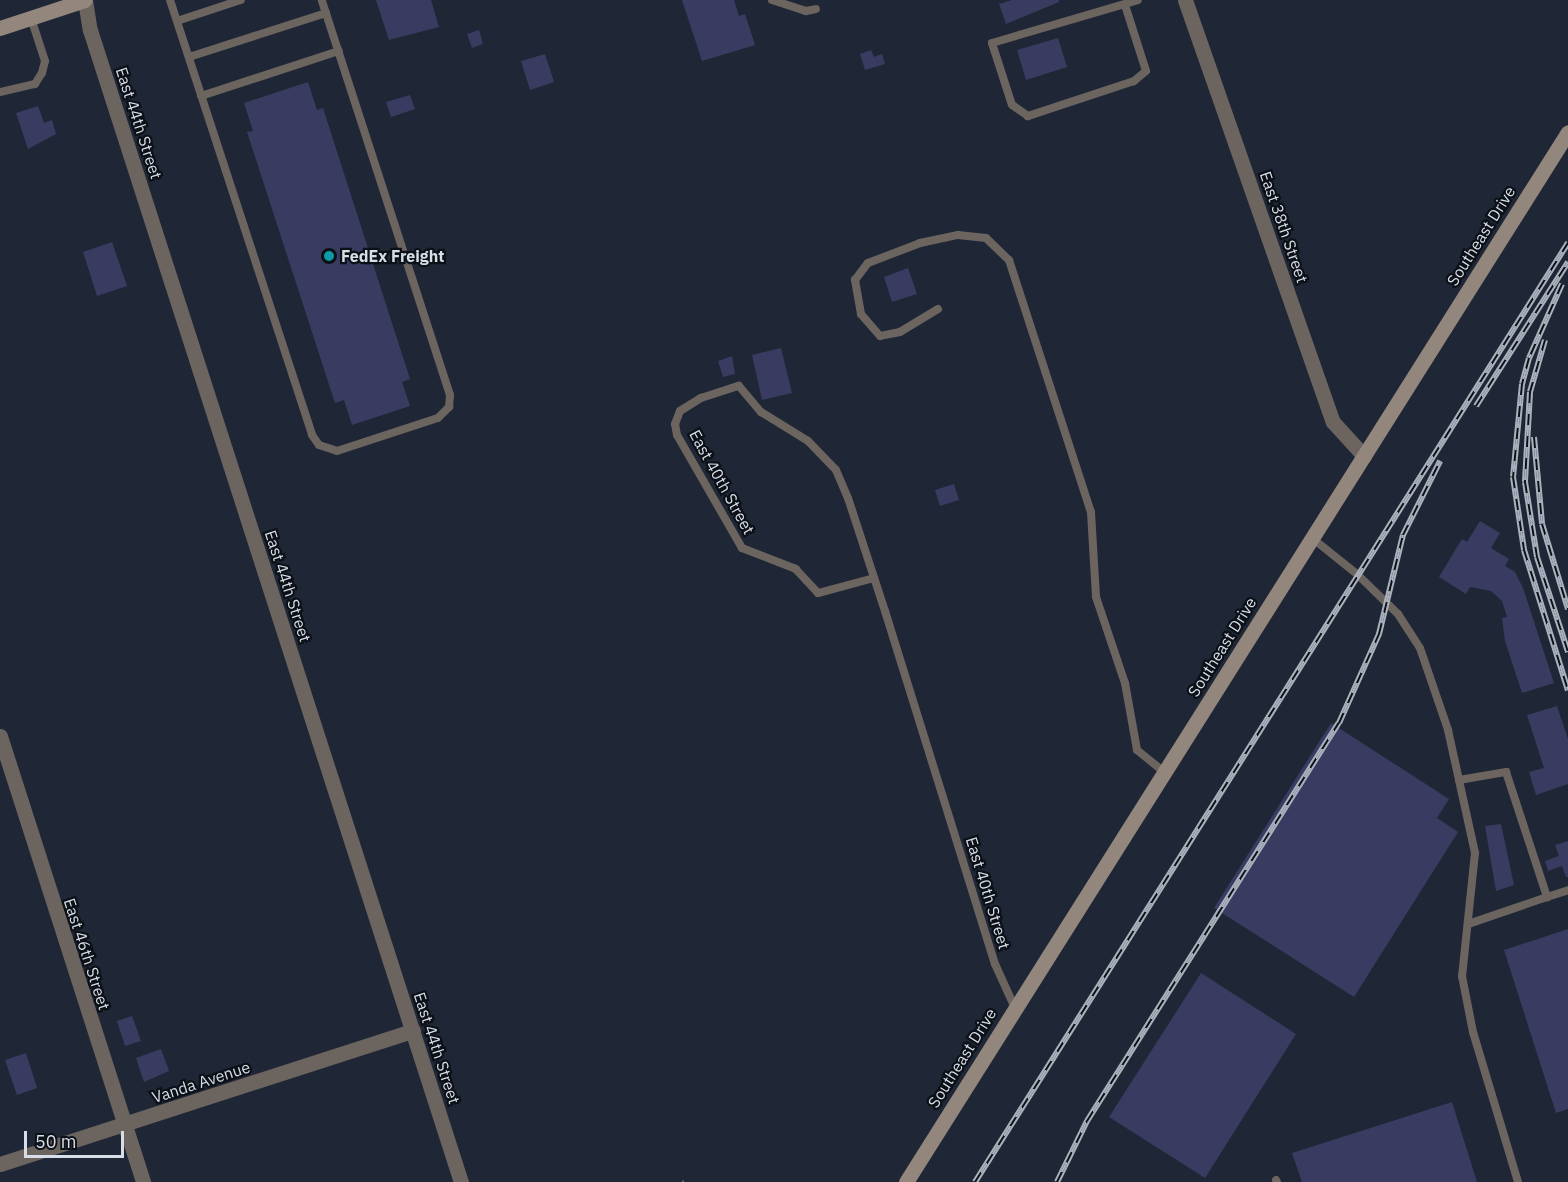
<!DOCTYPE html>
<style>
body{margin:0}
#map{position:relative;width:1568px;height:1182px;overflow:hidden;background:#1f2736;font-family:"IBM Plex Sans",sans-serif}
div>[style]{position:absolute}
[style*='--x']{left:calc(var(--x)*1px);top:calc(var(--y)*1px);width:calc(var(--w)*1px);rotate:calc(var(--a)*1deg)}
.building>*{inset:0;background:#393b60}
.path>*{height:2px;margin-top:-1px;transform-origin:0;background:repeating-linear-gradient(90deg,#656c79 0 4.5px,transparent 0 7.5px)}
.service>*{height:8px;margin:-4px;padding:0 4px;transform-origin:4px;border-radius:4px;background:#6c645e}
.minor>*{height:15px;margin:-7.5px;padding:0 7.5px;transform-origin:7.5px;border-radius:7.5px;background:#6c645e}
.secondary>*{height:15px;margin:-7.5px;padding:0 7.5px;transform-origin:7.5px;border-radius:7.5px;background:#93867c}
.rail>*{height:6px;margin-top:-3px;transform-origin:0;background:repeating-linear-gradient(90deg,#0c1017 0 11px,#abb2bd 0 22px);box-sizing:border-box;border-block:2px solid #abb2bd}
.dots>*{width:16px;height:16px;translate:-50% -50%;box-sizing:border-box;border:3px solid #0c1017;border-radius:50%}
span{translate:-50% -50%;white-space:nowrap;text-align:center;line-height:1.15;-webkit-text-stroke:4.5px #0c1017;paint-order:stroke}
.street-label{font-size:16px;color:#d8dee8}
.poi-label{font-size:16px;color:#d8dee8;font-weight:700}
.left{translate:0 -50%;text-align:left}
.scale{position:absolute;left:24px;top:1131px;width:100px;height:27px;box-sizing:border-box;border:3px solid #d8dee8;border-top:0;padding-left:8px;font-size:18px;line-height:21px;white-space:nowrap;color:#d8dee8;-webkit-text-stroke:4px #0c1017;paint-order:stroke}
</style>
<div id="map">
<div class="building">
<div style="clip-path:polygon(376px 0,431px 0,439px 27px,389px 40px)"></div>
<div style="clip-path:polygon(682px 0,734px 0,739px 16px,745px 14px,755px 45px,702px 61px)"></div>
<div style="clip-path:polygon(1012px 0,1059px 0,1059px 2px,1006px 24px,999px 4px)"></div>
<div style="clip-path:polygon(479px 30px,483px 44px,472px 48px,467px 34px)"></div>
<div style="clip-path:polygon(1058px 38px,1067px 67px,1026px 80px,1017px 50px)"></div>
<div style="clip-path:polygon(871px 50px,874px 57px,882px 54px,885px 64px,865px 70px,860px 54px)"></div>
<div style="clip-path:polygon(545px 54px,554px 82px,530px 90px,521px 61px)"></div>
<div style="clip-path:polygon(308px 82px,317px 110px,323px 108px,410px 379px,402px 382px,410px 406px,352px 425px,344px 400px,335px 403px,247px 132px,253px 131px,244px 103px)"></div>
<div style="clip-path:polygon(410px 95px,415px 109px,391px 117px,386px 102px)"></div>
<div style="clip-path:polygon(38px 106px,44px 123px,52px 120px,56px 134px,28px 149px,16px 113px)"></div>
<div style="clip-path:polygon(112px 242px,127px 286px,97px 296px,83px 252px)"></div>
<div style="clip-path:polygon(908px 268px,917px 294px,892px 302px,884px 277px)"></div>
<div style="clip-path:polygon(781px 348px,792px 393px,762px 400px,752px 355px)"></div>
<div style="clip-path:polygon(732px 356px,735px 374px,723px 377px,718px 361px)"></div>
<div style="clip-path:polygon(954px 484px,959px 500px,940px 506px,935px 490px)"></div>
<div style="clip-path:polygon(1480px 521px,1500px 533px,1491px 548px,1509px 559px,1505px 566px,1515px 572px,1523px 588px,1554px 683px,1522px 693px,1505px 641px,1502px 618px,1507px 617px,1502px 601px,1491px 591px,1470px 587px,1466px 594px,1439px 577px,1462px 539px,1467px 542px)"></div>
<div style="clip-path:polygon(1557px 706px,1568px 739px,1568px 784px,1536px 795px,1529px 772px,1544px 768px,1527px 715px)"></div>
<div style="clip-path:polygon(1331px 723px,1449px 799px,1437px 818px,1458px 832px,1354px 997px,1214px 908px)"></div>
<div style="clip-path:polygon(1501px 824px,1514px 885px,1496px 891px,1485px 826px)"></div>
<div style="clip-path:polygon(1568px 841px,1568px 877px,1566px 877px,1562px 866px,1548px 871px,1545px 861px,1559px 856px,1555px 845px)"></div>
<div style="clip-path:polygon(1568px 929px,1568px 1109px,1556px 1113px,1504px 950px)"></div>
<div style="clip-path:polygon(1201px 973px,1296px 1034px,1205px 1178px,1109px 1117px)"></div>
<div style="clip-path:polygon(132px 1016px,141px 1041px,125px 1046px,117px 1021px)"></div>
<div style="clip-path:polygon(161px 1049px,169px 1071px,144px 1082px,136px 1058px)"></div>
<div style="clip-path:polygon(26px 1053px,37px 1088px,17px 1095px,5px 1060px)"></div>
<div style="clip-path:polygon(1452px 1102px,1477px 1182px,1302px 1182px,1292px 1153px)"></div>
</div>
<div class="path">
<div style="--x:682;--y:1182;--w:2;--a:-27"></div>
</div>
<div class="service">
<div style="--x:170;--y:0;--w:458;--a:71.9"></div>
<div style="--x:312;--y:435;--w:12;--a:55"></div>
<div style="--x:319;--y:445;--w:19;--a:18"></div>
<div style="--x:337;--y:451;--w:106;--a:-18.1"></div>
<div style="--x:438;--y:418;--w:16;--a:-45"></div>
<div style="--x:449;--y:407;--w:12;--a:-85"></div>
<div style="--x:450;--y:395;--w:415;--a:-108"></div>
<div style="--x:772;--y:0;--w:36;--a:18"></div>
<div style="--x:806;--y:11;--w:10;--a:-11"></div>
<div style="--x:1125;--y:5;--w:69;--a:72.3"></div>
<div style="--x:1146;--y:71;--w:16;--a:140"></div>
<div style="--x:1134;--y:81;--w:112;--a:161.7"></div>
<div style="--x:1028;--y:116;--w:19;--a:-145"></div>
<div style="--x:1012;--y:105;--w:65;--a:-107.9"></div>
<div style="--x:992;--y:43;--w:152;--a:-16.4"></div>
<div style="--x:177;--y:21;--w:67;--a:-18.2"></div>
<div style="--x:189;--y:57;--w:144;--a:-17.8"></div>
<div style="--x:0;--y:92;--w:36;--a:-13"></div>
<div style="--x:35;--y:84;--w:13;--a:-58"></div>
<div style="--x:42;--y:73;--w:12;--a:-76"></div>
<div style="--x:45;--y:61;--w:45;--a:-108"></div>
<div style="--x:201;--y:96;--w:145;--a:-18.1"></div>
<div style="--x:938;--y:309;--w:44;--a:148.8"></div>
<div style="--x:900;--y:332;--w:20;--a:169"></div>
<div style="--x:880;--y:336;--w:29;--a:-131"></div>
<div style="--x:861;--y:314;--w:35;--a:-100"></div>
<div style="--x:855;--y:280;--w:21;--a:-53"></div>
<div style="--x:868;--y:263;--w:56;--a:-21"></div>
<div style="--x:920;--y:243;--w:39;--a:-12"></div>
<div style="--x:958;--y:235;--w:28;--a:6"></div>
<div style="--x:986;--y:238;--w:32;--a:44"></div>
<div style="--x:1009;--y:260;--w:265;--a:72"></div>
<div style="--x:1091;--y:512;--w:85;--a:86.6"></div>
<div style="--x:1096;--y:597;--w:91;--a:71.4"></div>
<div style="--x:1125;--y:683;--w:68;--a:79.8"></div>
<div style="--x:1137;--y:750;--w:35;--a:39"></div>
<div style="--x:1312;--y:538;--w:59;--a:38.8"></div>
<div style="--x:1358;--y:575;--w:56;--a:44.3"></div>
<div style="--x:1398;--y:614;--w:40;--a:57.1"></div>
<div style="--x:1420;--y:648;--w:87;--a:71.1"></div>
<div style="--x:1448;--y:730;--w:126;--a:77.6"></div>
<div style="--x:1475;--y:853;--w:124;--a:96"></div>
<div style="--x:1462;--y:976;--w:57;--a:78.9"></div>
<div style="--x:1473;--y:1032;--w:157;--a:73.3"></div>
<div style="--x:874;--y:578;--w:58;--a:165"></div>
<div style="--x:818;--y:593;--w:33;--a:-133"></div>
<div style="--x:796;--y:569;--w:58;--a:-158.7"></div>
<div style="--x:742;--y:548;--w:130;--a:-119.9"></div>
<div style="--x:677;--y:435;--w:11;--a:-100"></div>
<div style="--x:675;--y:424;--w:14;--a:-69"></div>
<div style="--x:680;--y:411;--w:25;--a:-32"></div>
<div style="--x:701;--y:398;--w:40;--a:-18"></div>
<div style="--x:739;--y:386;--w:34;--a:50"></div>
<div style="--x:761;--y:412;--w:55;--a:31.7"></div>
<div style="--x:808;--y:441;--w:40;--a:46"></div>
<div style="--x:836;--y:470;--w:30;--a:67"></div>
<div style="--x:848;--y:498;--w:119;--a:71.9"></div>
<div style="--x:885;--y:611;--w:370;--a:72.7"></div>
<div style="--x:995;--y:964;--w:48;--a:65.6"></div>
<div style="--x:1459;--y:780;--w:48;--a:-9.7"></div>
<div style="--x:1506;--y:772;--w:132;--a:71.8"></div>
<div style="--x:1547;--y:897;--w:83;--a:161.1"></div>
<div style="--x:1547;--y:897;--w:22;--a:-18"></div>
<div style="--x:1276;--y:1180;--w:2;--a:63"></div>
</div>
<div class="minor">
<div style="--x:85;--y:0;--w:30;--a:81"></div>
<div style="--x:90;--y:30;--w:1210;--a:72.15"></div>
<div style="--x:1185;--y:0;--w:447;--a:70.7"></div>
<div style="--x:1333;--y:422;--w:46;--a:47.6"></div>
<div style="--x:0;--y:736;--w:468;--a:72.2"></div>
<div style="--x:0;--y:1164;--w:434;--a:-17.9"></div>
</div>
<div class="secondary">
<div style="--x:0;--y:28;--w:89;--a:-18.2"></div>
<div style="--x:906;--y:1182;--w:1241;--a:-57.77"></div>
</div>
<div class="rail">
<div style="--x:1562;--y:284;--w:81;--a:114"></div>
<div style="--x:1529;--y:358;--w:27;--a:105"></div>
<div style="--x:1522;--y:384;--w:93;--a:95.5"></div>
<div style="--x:1513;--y:477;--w:74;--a:81.4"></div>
<div style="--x:1524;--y:550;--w:147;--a:72.6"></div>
<div style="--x:1545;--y:340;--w:54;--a:106.1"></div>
<div style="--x:1530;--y:392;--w:90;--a:93.2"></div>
<div style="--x:1525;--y:482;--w:76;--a:80.9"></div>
<div style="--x:1537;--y:557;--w:100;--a:71.9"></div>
<div style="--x:1476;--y:406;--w:171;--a:-57.4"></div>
<div style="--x:1534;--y:437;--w:87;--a:84.7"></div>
<div style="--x:1542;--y:524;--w:89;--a:73"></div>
<div style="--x:975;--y:1182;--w:1111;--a:-57.73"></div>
<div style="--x:1057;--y:1182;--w:68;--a:-63.8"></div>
<div style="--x:1087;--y:1121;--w:471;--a:-57.7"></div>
<div style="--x:1339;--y:723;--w:98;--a:-65.8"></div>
<div style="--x:1379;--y:634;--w:102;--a:-76.4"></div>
<div style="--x:1403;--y:535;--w:83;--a:-63.4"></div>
</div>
<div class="dots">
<div style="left:329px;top:256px;background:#0f9aa8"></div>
</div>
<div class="street-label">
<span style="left:139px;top:123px;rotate:72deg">East 44th Street</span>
<span style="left:1284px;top:227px;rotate:71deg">East 38th Street</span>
<span style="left:1481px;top:236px;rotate:-58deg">Southeast Drive</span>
<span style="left:722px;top:482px;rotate:61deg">East 40th Street</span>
<span style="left:288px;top:586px;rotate:72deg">East 44th Street</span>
<span style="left:1222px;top:647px;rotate:-58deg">Southeast Drive</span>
<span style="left:988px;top:893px;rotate:73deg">East 40th Street</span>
<span style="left:87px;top:954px;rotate:72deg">East 46th Street</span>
<span style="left:437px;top:1048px;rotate:72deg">East 44th Street</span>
<span style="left:962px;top:1058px;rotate:-58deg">Southeast Drive</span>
<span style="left:201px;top:1082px;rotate:-18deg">Vanda Avenue</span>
</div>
<div class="poi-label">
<span class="left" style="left:341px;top:256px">FedEx Freight</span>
</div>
<div class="scale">50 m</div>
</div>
